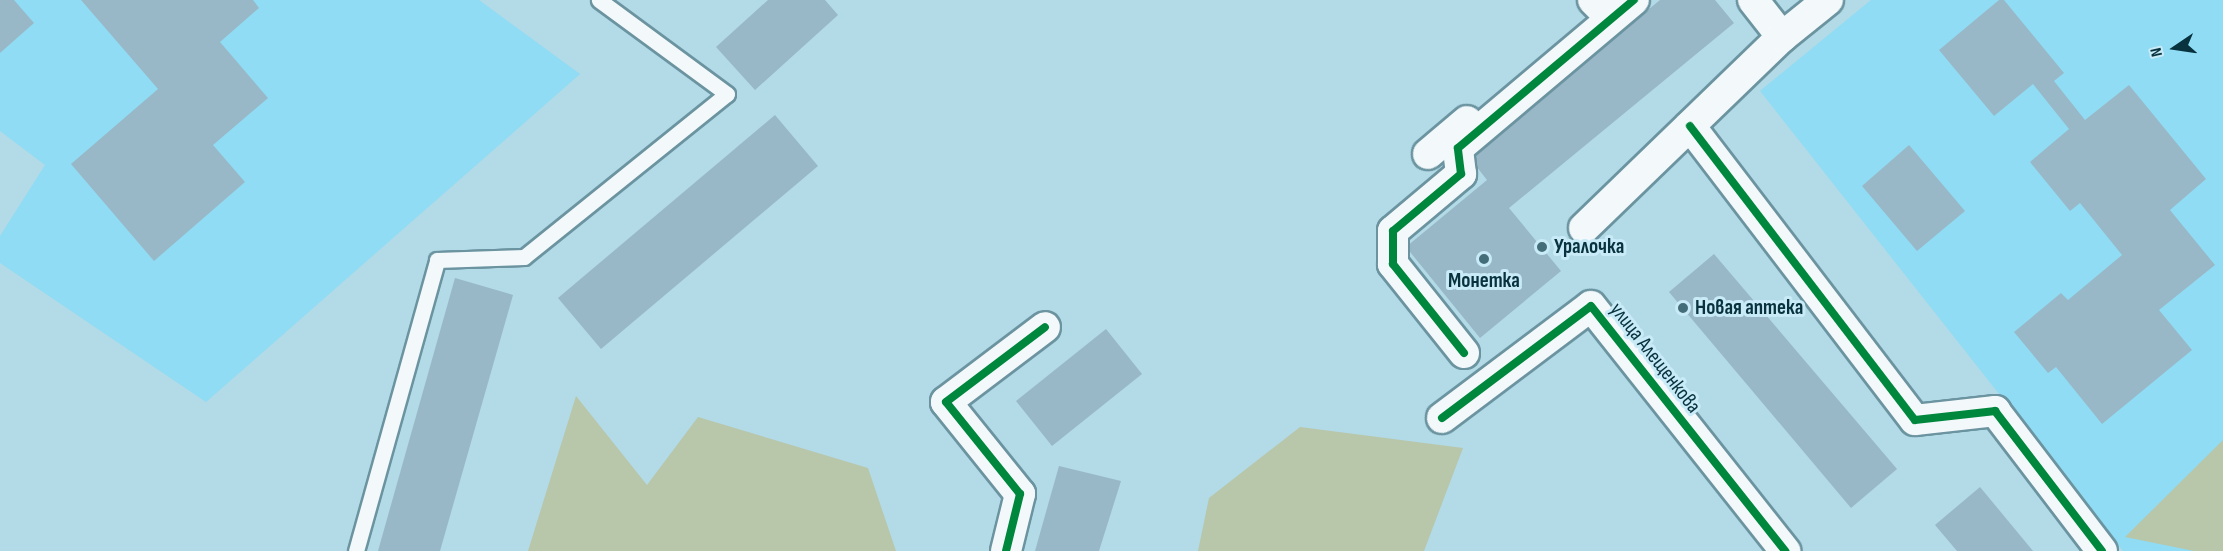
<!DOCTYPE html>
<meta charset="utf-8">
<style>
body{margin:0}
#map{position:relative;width:2223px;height:551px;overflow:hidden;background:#b2dae7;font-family:"Sofia Sans Condensed",sans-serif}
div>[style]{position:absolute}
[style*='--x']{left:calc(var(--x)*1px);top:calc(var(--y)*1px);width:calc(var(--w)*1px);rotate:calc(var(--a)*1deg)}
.built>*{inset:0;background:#8fdcf4}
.green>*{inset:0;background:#b8c6aa}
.building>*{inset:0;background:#99b8c7}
.roads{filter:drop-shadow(2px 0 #6b94a0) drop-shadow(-2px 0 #6b94a0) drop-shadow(0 2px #6b94a0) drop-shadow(0 -2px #6b94a0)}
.lane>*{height:15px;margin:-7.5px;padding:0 7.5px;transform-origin:7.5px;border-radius:7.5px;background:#f3f9fb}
.street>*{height:30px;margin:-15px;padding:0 15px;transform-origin:15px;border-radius:15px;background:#f3f9fb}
.cycleway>*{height:8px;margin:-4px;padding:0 4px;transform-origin:4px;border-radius:4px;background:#00873e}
.dots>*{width:16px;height:16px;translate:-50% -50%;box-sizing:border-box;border:3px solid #c9ebf8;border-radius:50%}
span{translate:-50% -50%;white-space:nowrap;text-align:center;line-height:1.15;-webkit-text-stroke:6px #c9ebf8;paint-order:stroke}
.poi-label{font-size:21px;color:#07323e;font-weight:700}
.left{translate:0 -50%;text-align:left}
.street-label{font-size:21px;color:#07323e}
.north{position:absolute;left:2145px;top:18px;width:60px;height:60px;-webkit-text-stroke:4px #c9ebf8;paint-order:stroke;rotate:257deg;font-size:16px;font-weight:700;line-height:24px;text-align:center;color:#07323e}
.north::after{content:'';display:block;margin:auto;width:21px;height:27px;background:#07323e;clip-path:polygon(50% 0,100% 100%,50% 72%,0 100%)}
</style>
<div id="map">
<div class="built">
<div style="clip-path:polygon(0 0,479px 0,580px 74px,206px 402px,0 263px,0 236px,45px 165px,0 131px)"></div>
<div style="clip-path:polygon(1871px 0,2223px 0,2223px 551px,2123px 551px,1760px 91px)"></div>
</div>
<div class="green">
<div style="clip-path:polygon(576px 396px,647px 485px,698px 417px,868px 468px,896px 551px,528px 551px)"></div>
<div style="clip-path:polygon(1300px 427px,1463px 448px,1424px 551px,1198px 551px,1209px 498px)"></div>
<div style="clip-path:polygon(2223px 440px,2223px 551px,2194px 551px,2125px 537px)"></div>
</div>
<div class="building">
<div style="clip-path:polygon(0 0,14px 0,34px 23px,0 53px)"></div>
<div style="clip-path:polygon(81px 0,253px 0,259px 8px,220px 42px,268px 98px,213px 145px,245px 182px,154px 261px,71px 164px,158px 89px)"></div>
<div style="clip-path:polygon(768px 0,825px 0,838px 15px,755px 90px,716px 47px)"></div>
<div style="clip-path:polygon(1660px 0,1715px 0,1734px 23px,1509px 208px,1561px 271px,1480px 338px,1406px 247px,1487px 180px,1469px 157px)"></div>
<div style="clip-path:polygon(1999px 0,2004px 0,2064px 73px,2054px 81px,2085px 120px,2129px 85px,2206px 179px,2170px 210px,2215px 265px,2159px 310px,2192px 350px,2102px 424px,2056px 367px,2048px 373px,2014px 332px,2061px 293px,2068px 300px,2122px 255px,2080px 203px,2070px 211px,2030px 162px,2069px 129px,2033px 84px,1994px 116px,1939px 50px)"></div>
<div style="clip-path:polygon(775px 115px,818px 166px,601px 349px,558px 298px)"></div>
<div style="clip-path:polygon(1909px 145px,1965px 211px,1917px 251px,1862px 186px)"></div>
<div style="clip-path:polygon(1714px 254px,1897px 469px,1851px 508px,1669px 292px)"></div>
<div style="clip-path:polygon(455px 278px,513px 295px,440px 551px,378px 551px)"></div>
<div style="clip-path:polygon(1106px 329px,1142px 374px,1052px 446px,1016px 401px)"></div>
<div style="clip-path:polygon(1059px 466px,1121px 481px,1099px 551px,1035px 551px)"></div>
<div style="clip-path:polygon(1980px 487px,2033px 551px,1957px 551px,1935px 525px)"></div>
</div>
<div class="roads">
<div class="lane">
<div style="--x:356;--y:551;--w:302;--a:-74.4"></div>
<div style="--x:437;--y:260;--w:87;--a:-2"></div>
<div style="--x:524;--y:257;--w:260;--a:-38.8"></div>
<div style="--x:727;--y:94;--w:159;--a:-143.7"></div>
</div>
<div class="street">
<div style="--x:1593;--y:0;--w:10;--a:45"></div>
<div style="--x:1753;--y:0;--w:47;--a:51.9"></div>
<div style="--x:1690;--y:126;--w:370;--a:52.6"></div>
<div style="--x:1915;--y:420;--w:81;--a:-6.4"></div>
<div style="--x:1995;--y:411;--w:176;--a:52.6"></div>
<div style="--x:1428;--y:154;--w:51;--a:-40.2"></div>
<div style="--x:1584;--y:228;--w:275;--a:-44"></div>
<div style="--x:1782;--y:37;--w:59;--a:-38.8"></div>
<div style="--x:1464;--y:353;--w:114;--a:-128.6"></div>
<div style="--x:1393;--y:264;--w:33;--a:-90"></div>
<div style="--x:1393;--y:231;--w:89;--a:-40"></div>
<div style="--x:1461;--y:174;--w:26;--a:-97"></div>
<div style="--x:1458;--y:148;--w:230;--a:-40.1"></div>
<div style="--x:1442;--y:418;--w:186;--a:-36.9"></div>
<div style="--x:1591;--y:306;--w:313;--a:51.6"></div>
<div style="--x:1006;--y:551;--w:59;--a:-76.2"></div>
<div style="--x:1020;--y:494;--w:118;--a:-128.8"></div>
<div style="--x:946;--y:402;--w:124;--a:-37.1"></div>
</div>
</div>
<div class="cycleway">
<div style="--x:1690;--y:126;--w:370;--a:52.6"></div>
<div style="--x:1915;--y:420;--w:81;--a:-6.4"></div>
<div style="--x:1995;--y:411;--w:176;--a:52.6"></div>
<div style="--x:1464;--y:353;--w:114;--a:-128.6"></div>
<div style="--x:1393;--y:264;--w:33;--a:-90"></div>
<div style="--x:1393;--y:231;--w:89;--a:-40"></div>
<div style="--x:1461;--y:174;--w:26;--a:-97"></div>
<div style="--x:1458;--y:148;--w:230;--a:-40.1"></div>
<div style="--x:1442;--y:418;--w:186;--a:-36.9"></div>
<div style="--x:1591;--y:306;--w:313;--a:51.6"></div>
<div style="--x:1006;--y:551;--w:59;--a:-76.2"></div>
<div style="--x:1020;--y:494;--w:118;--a:-128.8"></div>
<div style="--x:946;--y:402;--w:124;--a:-37.1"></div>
</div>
<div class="dots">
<div style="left:1542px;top:247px;background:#436d79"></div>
<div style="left:1484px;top:259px;background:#436d79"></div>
<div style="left:1683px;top:308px;background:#436d79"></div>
</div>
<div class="poi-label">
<span class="left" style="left:1554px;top:247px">Уралочка</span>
<span style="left:1484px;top:281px">Монетка</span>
<span class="left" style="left:1695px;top:308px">Новая аптека</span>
</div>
<div class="street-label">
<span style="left:1655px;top:358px;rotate:52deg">улица Алещенкова</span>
</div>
<div class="north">N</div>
</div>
